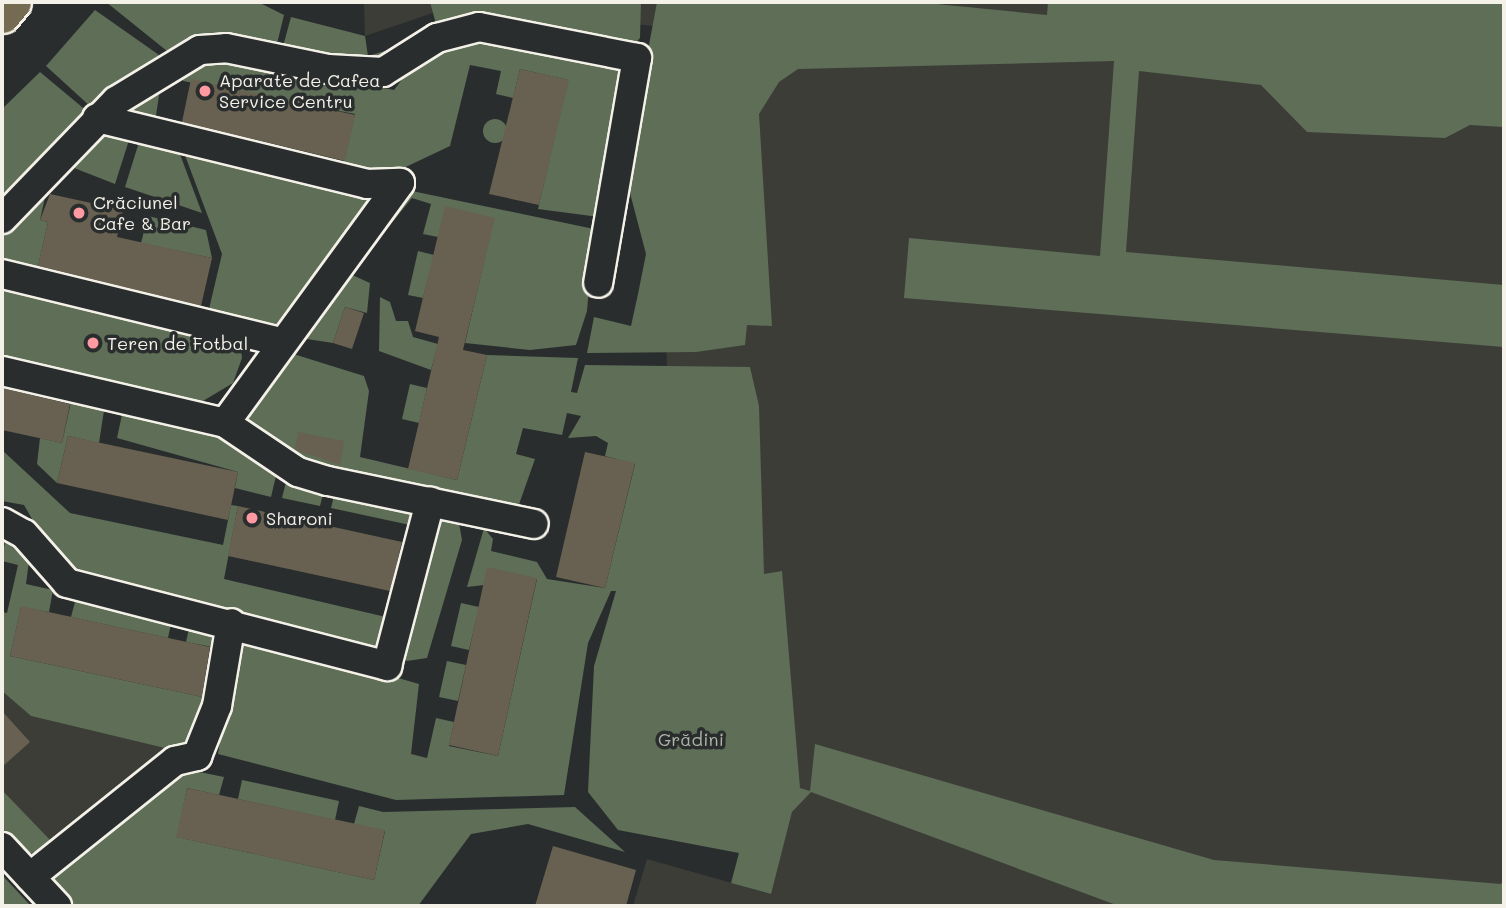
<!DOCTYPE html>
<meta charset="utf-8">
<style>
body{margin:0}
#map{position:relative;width:1506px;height:908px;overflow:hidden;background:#2a2d2e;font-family:Mali,sans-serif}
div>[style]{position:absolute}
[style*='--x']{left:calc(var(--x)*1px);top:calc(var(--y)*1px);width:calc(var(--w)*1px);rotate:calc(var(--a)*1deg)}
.built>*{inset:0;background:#3d3d38}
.green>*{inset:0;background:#5e6e57}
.round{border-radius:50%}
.building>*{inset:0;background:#686151}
.roads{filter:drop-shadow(2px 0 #f4f1e8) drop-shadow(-2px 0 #f4f1e8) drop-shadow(0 2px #f4f1e8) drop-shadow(0 -2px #f4f1e8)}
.minor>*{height:28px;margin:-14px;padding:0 14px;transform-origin:14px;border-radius:14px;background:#2a2d2e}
.major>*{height:35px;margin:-17.5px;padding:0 17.5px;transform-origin:17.5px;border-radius:17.5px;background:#746b52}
.dots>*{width:19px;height:19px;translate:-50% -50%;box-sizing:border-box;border:4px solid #2a2d2e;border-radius:50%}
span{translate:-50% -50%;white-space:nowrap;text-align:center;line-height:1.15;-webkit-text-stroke:7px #2a2d2e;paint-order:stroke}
.poi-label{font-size:18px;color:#f4f1e8}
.left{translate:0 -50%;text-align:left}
.park-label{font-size:18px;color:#b0b6a7}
.frame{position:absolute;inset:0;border:4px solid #f4f1e8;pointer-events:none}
</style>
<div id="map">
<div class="built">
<div style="clip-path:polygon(364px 2px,1504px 2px,1504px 877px,1493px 906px,633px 906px,647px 859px,770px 894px,792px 812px,810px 792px,647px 728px,671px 464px,653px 26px,459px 4px,365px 36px)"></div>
<div style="clip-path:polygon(2px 691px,31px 716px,173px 750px,55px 845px,2px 790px)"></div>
</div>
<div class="green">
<div style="clip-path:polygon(106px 2px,258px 2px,284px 15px,276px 48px,196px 34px,167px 51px)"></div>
<div style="clip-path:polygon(430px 2px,641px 2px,640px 38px,629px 49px,475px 18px,369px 62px,282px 50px,291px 17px,365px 36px,368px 56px,388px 50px,436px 24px)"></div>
<div style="clip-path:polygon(657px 2px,916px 2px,1047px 15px,1048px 2px,1504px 2px,1504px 127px,1470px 125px,1445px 138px,1307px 132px,1261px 85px,1139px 71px,1126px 252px,1504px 285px,1504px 347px,904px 298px,909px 238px,1100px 256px,1114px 61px,798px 69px,779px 82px,759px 114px,772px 326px,747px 325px,745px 345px,696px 352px,587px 353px,594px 317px,631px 326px,638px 294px,646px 254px,625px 174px)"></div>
<div style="clip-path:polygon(95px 10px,159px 55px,91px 107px,46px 66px)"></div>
<div style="clip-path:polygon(470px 36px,620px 68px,599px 217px,538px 209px,568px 80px,520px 69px,513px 98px,496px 94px,501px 71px,470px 65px,450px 146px,393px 173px,342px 170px,355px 114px,183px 81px,184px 73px,201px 64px,228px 59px,394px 90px,413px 65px)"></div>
<div style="clip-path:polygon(40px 72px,88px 112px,10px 196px,2px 190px,2px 109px)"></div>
<div style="clip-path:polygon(160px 89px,155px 122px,128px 112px,127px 108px)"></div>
<div class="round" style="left:483px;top:119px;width:24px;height:24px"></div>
<div style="clip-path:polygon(103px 131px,130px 137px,115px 184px,69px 166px)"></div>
<div style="clip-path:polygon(140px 139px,178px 149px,202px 213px,125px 187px)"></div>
<div style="clip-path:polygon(183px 150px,381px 199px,288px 327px,209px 309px,222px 254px)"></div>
<div style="clip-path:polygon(40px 191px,46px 193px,40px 220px,48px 222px,37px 271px,2px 262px,2px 237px)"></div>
<div style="clip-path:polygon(412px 191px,594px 229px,587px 311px,576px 345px,530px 350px,465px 343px,493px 223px,438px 237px,423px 234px,431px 204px,412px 198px,376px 242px)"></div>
<div style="clip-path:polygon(148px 216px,206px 230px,212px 258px,141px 243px)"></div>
<div style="clip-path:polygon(418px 251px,434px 255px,423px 298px,408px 295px)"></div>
<div style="clip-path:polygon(350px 274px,370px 283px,367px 313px,345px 307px,333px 343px,294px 337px)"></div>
<div style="clip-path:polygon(2px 289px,228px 341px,241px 348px,242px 358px,233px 383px,193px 407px,2px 363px)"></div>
<div style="clip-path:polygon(380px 297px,390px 302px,396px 321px,408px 321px,413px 337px,438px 344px,431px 370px,379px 351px)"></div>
<div style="clip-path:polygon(287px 352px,364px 376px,369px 391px,360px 457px,457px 480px,487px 355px,578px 358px,571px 392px,577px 393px,585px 365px,750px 367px,759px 406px,764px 574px,782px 571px,800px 788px,810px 791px,815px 744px,1214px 860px,1501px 884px,1504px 877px,1504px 906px,1119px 906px,811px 792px,792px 812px,771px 894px,731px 883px,739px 853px,618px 830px,588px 792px,594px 666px,616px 591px,611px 591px,588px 643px,564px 795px,396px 800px,218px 754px,238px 632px,419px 684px,411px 754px,427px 758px,436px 718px,454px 722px,449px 746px,498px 756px,537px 579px,467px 587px,484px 528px,493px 539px,491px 551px,537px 562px,547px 579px,605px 588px,635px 464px,605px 456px,608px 443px,596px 436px,568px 438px,581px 416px,567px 413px,562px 435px,523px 428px,516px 454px,535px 459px,517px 510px,302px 468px,249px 420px,251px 403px)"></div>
<div style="clip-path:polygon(410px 384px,427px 388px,419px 423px,402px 419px)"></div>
<div style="clip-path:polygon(72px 397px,105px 404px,99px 443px,68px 436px,57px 483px,37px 464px,40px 438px,62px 443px)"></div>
<div style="clip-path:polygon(123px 410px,224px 431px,256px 450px,276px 476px,271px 497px,235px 488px,238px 472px,117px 438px)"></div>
<div style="clip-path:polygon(2px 450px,70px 513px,223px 545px,231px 505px,238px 506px,224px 579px,390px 618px,380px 643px,373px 654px,95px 587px,51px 552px,24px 505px,2px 501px)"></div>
<div style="clip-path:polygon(286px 482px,324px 490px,320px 506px,282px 498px)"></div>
<div style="clip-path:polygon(335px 492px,413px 509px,410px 525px,331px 508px)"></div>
<div style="clip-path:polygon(440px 515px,459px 523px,462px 540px,427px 658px,407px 661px,402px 657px)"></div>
<div style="clip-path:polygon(5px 541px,29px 561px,26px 584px,53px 590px,49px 612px,21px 607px,10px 656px,207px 698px,193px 746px,173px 750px,31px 716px,2px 691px,2px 612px,7px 613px,18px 565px,2px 561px)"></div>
<div style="clip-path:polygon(76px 598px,172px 619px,168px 638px,71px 617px)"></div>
<div style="clip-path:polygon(461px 603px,479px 607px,469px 650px,451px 646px)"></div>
<div style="clip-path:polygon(190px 624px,222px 630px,218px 648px,186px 642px)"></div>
<div style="clip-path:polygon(447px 661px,466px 665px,458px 701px,439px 697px)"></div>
<div style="clip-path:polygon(180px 768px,224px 777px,219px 795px,187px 788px,177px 837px,374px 880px,385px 831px,354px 824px,359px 806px,383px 812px,575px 807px,625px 852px,528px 824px,471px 834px,418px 906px,74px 906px,43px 873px)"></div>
<div style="clip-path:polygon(242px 780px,339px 801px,335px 820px,238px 799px)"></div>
<div style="clip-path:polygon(2px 790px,55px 845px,26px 855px,2px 828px)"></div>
<div style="clip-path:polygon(2px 875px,31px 906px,2px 906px)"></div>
</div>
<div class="building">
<div style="clip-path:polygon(520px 69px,569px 80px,539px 205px,489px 194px)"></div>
<div style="clip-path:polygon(191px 79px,355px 115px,345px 161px,182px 122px)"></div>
<div style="clip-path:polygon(50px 194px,123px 210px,117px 237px,212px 258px,201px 306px,38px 266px,48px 222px,40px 220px)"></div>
<div style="clip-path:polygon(445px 206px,495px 218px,463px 350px,487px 355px,457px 480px,408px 469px,439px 337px,415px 331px)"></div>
<div style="clip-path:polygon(345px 307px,364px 313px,352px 349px,333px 343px)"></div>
<div style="clip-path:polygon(2px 388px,70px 404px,62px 443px,2px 430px)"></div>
<div style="clip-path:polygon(298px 432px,344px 441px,340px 465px,295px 450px)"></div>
<div style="clip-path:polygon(68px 436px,238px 472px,228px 520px,57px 483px)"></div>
<div style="clip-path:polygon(585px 452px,635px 463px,605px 588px,556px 577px)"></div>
<div style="clip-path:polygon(238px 506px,402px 542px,390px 591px,228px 556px)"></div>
<div style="clip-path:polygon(487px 567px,537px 578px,498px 756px,449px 745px)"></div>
<div style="clip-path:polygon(21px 606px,210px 647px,202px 697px,10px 656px)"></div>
<div style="clip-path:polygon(2px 711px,30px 742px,2px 767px)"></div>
<div style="clip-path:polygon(187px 788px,385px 830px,374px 880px,176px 837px)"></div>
<div style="clip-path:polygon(553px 846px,636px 870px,626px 906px,535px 906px)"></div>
</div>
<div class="roads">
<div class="minor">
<div style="--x:97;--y:118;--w:278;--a:13.7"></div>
<div style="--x:367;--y:184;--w:33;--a:-2"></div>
<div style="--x:2;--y:219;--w:164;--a:-46"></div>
<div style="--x:116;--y:101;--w:98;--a:-31.3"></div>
<div style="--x:200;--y:50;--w:26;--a:-4"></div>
<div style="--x:226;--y:48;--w:104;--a:11.6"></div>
<div style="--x:328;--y:69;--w:55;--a:3.1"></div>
<div style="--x:383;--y:72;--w:64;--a:-32.2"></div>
<div style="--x:437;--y:38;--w:43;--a:-14.7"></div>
<div style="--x:479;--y:27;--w:161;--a:11.1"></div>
<div style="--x:637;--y:58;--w:228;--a:99.8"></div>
<div style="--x:2;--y:274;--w:286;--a:13.7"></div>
<div style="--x:2;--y:371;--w:229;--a:13.1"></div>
<div style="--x:225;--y:423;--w:88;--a:33.9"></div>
<div style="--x:298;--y:472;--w:31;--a:17"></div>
<div style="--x:328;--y:481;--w:210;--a:11.8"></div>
<div style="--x:225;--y:423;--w:297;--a:-53.9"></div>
<div style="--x:2;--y:522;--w:25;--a:29"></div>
<div style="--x:24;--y:534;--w:65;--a:48.7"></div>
<div style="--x:67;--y:583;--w:331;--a:14.5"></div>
<div style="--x:387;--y:666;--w:170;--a:-75.3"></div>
<div style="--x:2;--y:847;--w:81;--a:47"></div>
<div style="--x:30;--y:877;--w:186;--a:-38.7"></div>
<div style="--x:175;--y:761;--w:23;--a:-13"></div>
<div style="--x:197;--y:756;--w:54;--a:-68.2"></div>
<div style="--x:217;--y:706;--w:84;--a:-80.4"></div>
</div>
<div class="major">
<div style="--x:2;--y:15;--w:17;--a:-50"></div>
</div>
</div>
<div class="dots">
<div style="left:205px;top:91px;background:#ff9aa2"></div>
<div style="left:79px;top:213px;background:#ff9aa2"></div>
<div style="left:93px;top:343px;background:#ff9aa2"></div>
<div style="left:252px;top:518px;background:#ff9aa2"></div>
</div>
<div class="poi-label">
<span class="left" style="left:219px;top:91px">Aparate de Cafea<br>Service Centru</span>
<span class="left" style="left:93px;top:213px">Crăciunel<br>Cafe &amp; Bar</span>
<span class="left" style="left:107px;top:343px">Teren de Fotbal</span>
<span class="left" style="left:266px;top:518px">Sharoni</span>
</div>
<div class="park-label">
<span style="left:691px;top:739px">Grădini</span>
</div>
<div class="frame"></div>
</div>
